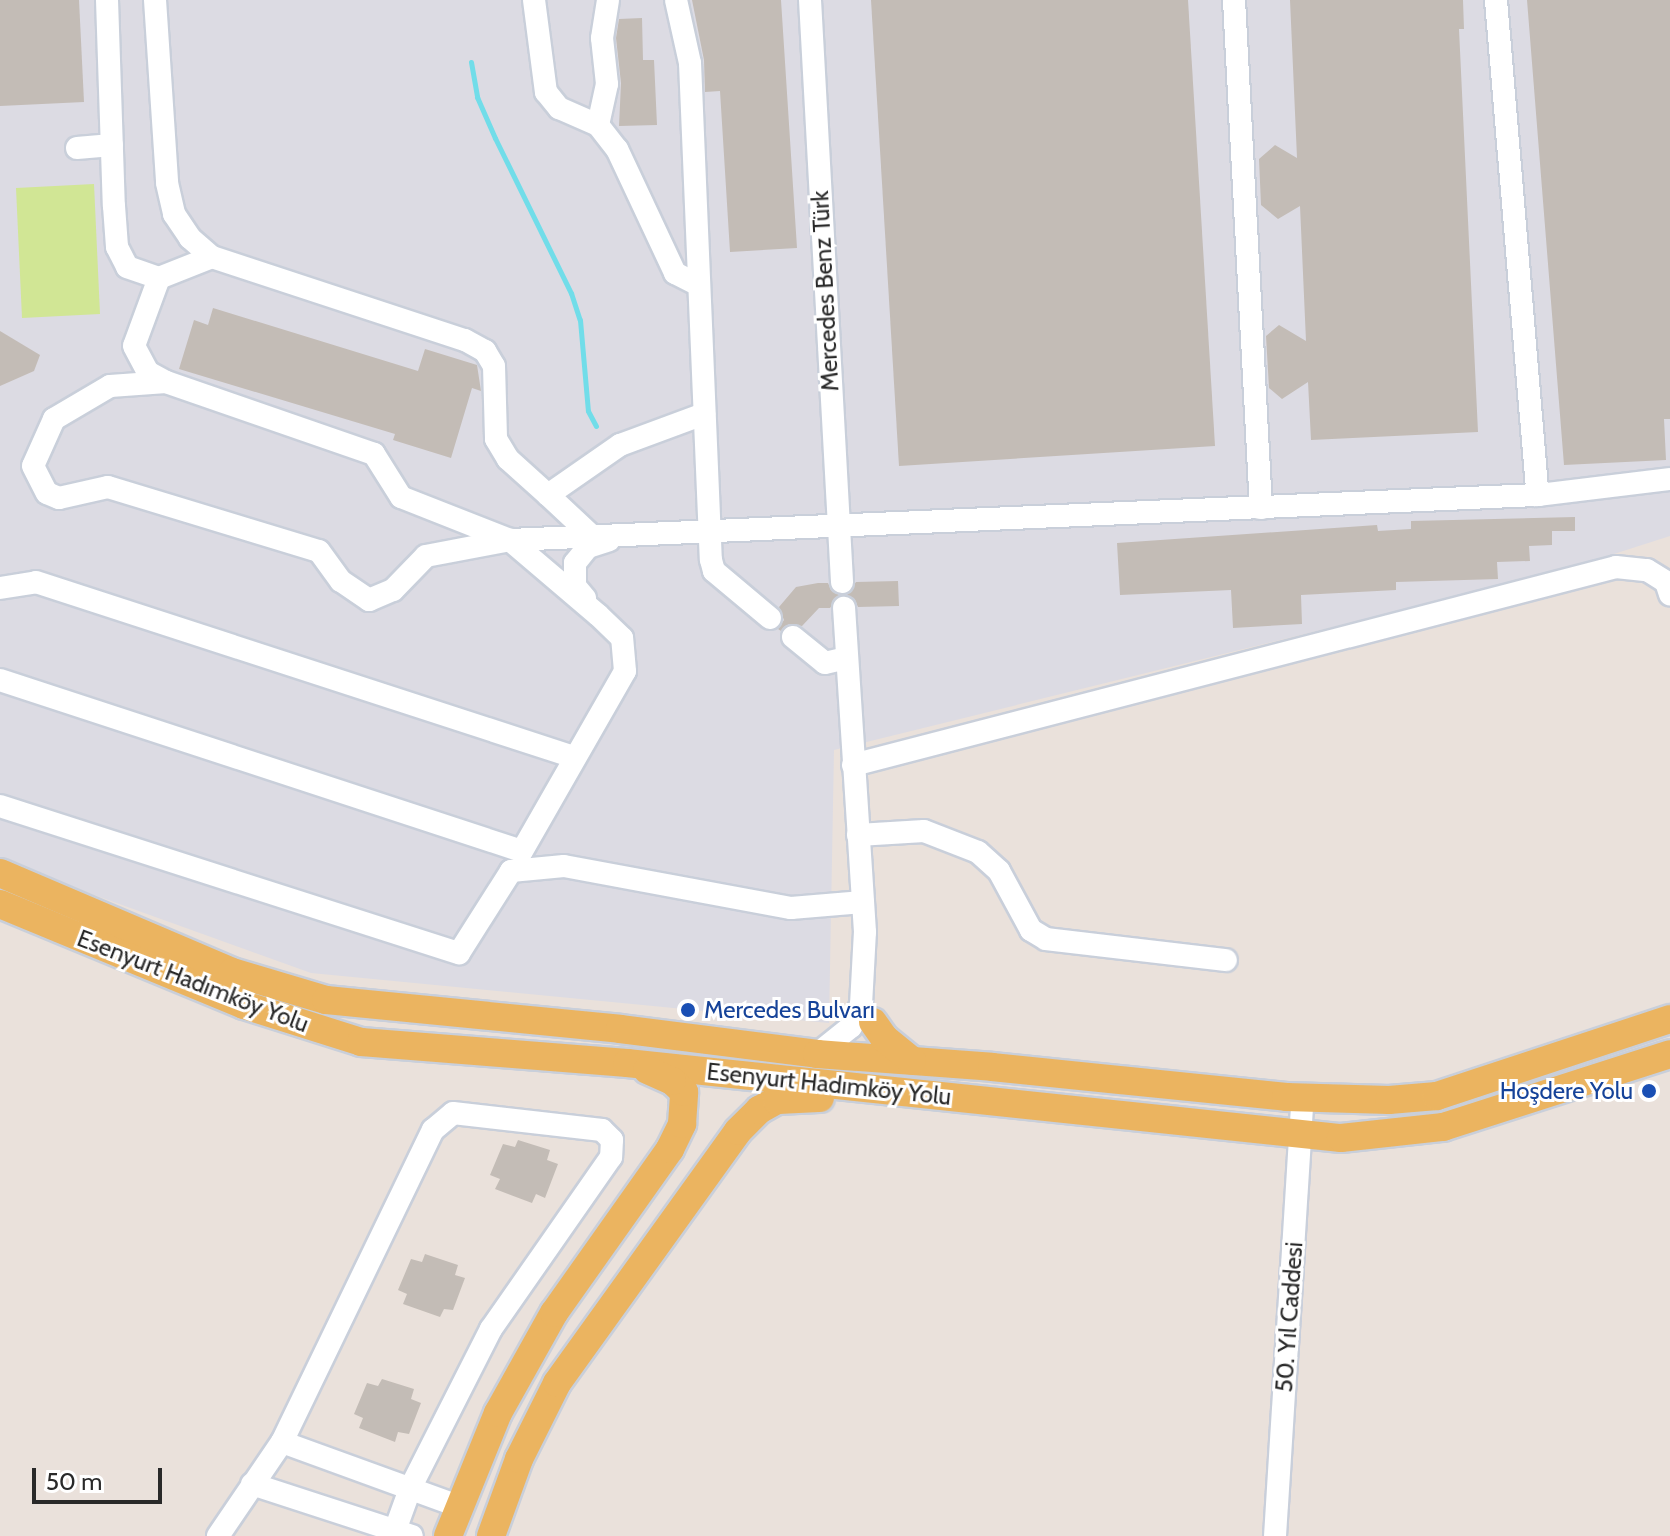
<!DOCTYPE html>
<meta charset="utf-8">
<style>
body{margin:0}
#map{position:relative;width:1670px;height:1536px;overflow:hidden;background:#eae1db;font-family:Cabin,sans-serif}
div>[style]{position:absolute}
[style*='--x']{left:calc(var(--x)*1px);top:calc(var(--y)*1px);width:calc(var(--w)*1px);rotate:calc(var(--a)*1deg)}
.industrial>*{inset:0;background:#dcdbe3}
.pitch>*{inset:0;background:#d1e695}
.stream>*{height:5px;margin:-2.5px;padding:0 2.5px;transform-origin:2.5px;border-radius:2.5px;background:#71dde9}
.building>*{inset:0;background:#c3bcb6}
.roads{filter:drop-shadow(2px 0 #c9cfda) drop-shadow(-2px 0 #c9cfda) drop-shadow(0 2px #c9cfda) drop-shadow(0 -2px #c9cfda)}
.minor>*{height:22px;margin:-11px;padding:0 11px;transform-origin:11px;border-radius:11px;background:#fff}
.major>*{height:28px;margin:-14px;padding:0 14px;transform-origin:14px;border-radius:14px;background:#ebb460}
.dots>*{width:22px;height:22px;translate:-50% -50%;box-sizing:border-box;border:4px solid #fff;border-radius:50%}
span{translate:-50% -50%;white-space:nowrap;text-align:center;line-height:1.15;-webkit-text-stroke:6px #fff;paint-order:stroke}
.street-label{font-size:24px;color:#292929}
.transit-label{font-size:24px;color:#164399}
.left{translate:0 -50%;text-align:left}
.right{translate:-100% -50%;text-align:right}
.scale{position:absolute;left:32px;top:1468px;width:130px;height:36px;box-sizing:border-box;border:4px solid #292929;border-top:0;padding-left:10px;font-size:24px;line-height:28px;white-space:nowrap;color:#292929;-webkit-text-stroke:6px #fff;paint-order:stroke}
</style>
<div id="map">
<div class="industrial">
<div style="clip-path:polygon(0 0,1670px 0,1670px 536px,1564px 570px,834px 750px,829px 1023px,311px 973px,0 861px)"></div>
</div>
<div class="pitch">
<div style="clip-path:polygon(94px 184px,100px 314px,22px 318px,16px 188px)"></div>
</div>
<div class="stream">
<div style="--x:471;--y:62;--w:36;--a:80"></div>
<div style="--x:477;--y:97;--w:45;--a:66.3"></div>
<div style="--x:495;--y:138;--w:173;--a:63.9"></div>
<div style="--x:571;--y:293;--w:28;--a:72"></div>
<div style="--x:580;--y:320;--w:91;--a:85"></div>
<div style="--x:588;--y:411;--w:17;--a:62"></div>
</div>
<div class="building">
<div style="clip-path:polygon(0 0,79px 0,84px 102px,0 106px)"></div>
<div style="clip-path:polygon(692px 0,781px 0,797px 248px,730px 252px,720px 91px,705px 92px,704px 60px)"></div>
<div style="clip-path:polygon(871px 0,1188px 0,1215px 446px,899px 466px)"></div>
<div style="clip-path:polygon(1290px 0,1463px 0,1464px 29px,1459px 29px,1478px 432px,1311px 440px,1308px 382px,1282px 399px,1269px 388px,1266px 336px,1279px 325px,1306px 341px,1300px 206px,1278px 219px,1261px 205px,1259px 159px,1275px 145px,1297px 158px)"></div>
<div style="clip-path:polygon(1527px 0,1670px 0,1670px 419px,1664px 419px,1666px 460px,1564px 465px)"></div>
<div style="clip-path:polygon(642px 18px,643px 60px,654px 60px,657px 125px,619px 126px,621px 83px,616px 38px,619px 19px)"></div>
<div style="clip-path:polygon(213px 308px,418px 371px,425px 349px,477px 365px,481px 391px,472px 388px,451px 458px,393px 440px,395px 434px,179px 369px,194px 320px,208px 325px)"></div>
<div style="clip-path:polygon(0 331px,40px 355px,34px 371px,0 386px)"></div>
<div style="clip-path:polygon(1575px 517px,1575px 531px,1552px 531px,1552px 545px,1529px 546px,1530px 561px,1497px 562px,1498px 579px,1396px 582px,1396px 590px,1301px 595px,1302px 624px,1233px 628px,1231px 590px,1120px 595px,1117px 543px,1377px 525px,1378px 531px,1411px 529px,1411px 521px)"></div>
<div style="clip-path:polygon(898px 581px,899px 606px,858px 607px,855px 600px,847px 595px,856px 582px)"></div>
<div style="clip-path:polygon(818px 583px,828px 583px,831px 590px,839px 595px,830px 608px,819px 608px,802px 626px,789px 624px,781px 631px,778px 629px,784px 620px,779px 607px,796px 587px)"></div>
<div style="clip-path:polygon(518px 1140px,550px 1150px,547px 1160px,558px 1164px,545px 1198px,536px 1194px,532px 1203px,495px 1189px,500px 1179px,490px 1175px,503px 1144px,515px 1147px)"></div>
<div style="clip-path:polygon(425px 1254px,458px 1265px,455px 1275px,465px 1278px,453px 1310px,444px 1309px,440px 1317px,403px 1304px,407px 1294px,398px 1290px,411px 1259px,422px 1262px)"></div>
<div style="clip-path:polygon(382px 1379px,414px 1389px,411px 1399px,421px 1403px,409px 1434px,398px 1432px,395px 1442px,359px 1428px,363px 1418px,354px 1414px,367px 1383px,378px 1386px)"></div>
</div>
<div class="roads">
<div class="minor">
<div style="--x:107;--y:0;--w:206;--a:88.1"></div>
<div style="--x:114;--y:206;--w:41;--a:85.8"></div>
<div style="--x:117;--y:247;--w:22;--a:63"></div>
<div style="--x:127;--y:267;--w:34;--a:19"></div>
<div style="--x:159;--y:278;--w:57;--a:-21.6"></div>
<div style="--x:212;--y:257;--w:266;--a:18.2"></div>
<div style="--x:465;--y:340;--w:23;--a:29"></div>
<div style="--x:485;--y:351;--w:17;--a:59"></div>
<div style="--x:494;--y:366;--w:73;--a:88.4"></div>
<div style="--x:496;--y:439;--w:23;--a:59"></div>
<div style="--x:508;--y:459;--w:54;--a:42"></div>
<div style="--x:548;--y:495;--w:88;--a:-34.8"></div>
<div style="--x:620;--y:445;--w:90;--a:-20.3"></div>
<div style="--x:155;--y:0;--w:183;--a:86.2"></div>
<div style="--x:167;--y:183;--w:32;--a:77"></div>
<div style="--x:174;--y:214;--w:29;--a:56"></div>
<div style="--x:190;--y:238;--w:29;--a:41"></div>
<div style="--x:534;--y:0;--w:93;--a:82.6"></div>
<div style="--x:546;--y:92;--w:21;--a:51"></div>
<div style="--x:559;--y:108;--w:43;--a:23.6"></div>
<div style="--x:598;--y:125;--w:31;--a:52"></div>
<div style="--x:617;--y:149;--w:137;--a:64.9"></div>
<div style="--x:675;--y:273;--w:27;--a:27"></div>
<div style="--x:676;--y:0;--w:65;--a:77.5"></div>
<div style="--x:690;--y:63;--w:497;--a:87.6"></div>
<div style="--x:711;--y:560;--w:11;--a:75"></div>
<div style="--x:714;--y:571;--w:73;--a:40"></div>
<div style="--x:810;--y:0;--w:583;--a:86.85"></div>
<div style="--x:1234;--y:0;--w:509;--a:86.96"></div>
<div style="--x:1496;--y:0;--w:497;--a:85.2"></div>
<div style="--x:598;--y:125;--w:42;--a:-77.6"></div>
<div style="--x:607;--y:84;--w:46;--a:-96.2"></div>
<div style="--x:602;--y:38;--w:38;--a:-81"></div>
<div style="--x:77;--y:148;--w:35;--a:-5"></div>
<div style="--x:159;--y:278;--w:72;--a:110.2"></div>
<div style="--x:134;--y:346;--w:30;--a:62"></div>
<div style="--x:148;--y:372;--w:21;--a:29"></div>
<div style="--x:548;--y:495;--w:60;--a:43"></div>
<div style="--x:0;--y:588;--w:36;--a:-9"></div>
<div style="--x:36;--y:582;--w:566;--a:18.02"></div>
<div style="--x:585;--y:598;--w:16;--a:-130"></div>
<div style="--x:575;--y:586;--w:23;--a:-90"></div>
<div style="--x:575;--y:563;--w:21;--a:-51"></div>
<div style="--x:588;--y:547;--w:22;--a:-18"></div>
<div style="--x:793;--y:637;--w:41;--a:39.1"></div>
<div style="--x:825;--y:663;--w:22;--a:-13"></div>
<div style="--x:0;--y:680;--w:549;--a:18.14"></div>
<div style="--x:522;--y:851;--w:207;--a:-60.2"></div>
<div style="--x:625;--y:671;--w:33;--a:-95"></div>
<div style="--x:622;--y:638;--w:33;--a:-136"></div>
<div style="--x:598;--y:615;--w:116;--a:-139.6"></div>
<div style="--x:510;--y:540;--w:117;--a:-158.5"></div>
<div style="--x:401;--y:497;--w:51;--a:-122.1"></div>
<div style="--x:374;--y:454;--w:220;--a:-160.9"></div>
<div style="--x:166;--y:382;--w:56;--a:175.9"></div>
<div style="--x:110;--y:386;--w:65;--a:149.5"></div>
<div style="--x:54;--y:419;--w:51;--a:114.1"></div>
<div style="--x:33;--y:466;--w:30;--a:63"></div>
<div style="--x:47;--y:493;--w:13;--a:23"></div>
<div style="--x:59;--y:498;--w:50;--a:-12.7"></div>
<div style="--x:108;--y:487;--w:220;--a:16.9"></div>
<div style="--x:319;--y:551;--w:37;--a:54"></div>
<div style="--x:341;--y:581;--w:34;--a:34"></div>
<div style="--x:369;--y:600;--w:26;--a:-23"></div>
<div style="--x:393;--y:590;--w:47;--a:-45.9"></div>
<div style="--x:426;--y:556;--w:86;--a:-10.8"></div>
<div style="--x:510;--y:540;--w:1029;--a:-2.51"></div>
<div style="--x:1538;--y:495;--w:133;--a:-6.9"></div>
<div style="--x:853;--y:765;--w:788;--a:-14.55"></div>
<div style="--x:1616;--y:567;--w:31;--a:6"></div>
<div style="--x:1647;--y:570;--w:22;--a:32"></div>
<div style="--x:1666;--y:582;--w:13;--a:72"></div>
<div style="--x:0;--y:806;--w:482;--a:17.8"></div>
<div style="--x:459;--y:953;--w:97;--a:-57.6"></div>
<div style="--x:511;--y:871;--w:53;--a:-5.4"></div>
<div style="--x:564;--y:866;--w:231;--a:10.5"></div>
<div style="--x:791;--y:908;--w:72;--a:-4.8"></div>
<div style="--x:858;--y:835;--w:66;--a:-3.5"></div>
<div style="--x:924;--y:831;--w:58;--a:21.3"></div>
<div style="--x:978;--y:852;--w:28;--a:42"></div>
<div style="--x:999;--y:871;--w:67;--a:61.5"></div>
<div style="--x:1031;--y:930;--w:17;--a:31"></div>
<div style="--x:1046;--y:939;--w:181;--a:6.7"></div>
<div style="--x:817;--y:1054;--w:43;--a:-38.5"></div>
<div style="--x:851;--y:1027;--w:24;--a:-66"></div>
<div style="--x:861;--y:1005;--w:73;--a:-86.9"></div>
<div style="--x:865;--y:932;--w:325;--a:-93.7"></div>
<div style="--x:282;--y:1442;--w:187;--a:20"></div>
<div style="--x:252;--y:1484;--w:168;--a:18"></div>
<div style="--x:218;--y:1536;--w:114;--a:-55.8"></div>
<div style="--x:282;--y:1442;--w:347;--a:-64.2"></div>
<div style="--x:433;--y:1130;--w:26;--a:-40"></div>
<div style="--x:453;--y:1113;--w:150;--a:6.5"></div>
<div style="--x:602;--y:1130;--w:14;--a:45"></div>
<div style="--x:612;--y:1140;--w:17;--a:93"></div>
<div style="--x:611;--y:1157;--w:210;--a:124.9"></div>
<div style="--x:491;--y:1329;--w:179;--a:116.9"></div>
<div style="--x:410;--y:1489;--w:50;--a:109.9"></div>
<div style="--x:1275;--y:1536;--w:440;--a:-86.4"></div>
</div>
<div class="major">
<div style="--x:0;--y:873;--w:252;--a:23.1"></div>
<div style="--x:232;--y:972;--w:98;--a:16.6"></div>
<div style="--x:326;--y:1000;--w:295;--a:5.6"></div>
<div style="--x:620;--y:1029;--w:199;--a:7.2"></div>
<div style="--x:817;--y:1054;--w:175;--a:4.2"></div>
<div style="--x:992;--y:1067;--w:296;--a:5.8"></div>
<div style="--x:1286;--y:1097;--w:103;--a:1.7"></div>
<div style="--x:1389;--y:1100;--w:48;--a:-4.8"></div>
<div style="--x:1437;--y:1096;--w:245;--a:-18.3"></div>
<div style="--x:0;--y:904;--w:264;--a:22.5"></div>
<div style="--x:244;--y:1005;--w:123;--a:17.5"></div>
<div style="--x:361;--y:1042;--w:267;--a:4.5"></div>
<div style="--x:627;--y:1063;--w:718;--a:6"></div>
<div style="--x:1341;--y:1138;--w:103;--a:-6.2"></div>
<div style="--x:1443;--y:1127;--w:238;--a:-17.8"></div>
<div style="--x:873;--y:1022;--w:19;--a:55"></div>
<div style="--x:884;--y:1038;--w:36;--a:39"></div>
<div style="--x:448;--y:1536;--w:133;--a:-67.9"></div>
<div style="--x:498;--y:1413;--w:115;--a:-60.8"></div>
<div style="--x:554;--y:1313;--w:201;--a:-54.7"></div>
<div style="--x:670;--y:1149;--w:28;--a:-64"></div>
<div style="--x:682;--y:1124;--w:32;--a:-86"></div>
<div style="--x:684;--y:1092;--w:16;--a:-137"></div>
<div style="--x:672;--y:1081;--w:27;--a:-156"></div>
<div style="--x:491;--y:1536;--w:82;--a:-70"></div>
<div style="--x:519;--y:1459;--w:85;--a:-63.4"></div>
<div style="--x:557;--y:1383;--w:310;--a:-54.3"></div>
<div style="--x:738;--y:1131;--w:30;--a:-45"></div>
<div style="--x:759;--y:1110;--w:21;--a:-29"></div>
<div style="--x:777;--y:1100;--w:43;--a:-2.7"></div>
</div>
</div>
<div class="dots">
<div style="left:688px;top:1010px;background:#1a4fb4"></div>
<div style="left:1649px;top:1091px;background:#1a4fb4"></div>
</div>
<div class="street-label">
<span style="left:825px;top:291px;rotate:-93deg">Mercedes Benz Türk</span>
<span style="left:193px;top:981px;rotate:21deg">Esenyurt Hadımköy Yolu</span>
<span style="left:829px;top:1084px;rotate:6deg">Esenyurt Hadımköy Yolu</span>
<span style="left:1289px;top:1317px;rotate:-86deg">50. Yıl Caddesi</span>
</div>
<div class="transit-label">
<span class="left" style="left:704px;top:1010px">Mercedes Bulvarı</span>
<span class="right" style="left:1633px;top:1091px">Hoşdere Yolu</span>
</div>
<div class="scale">50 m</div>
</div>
